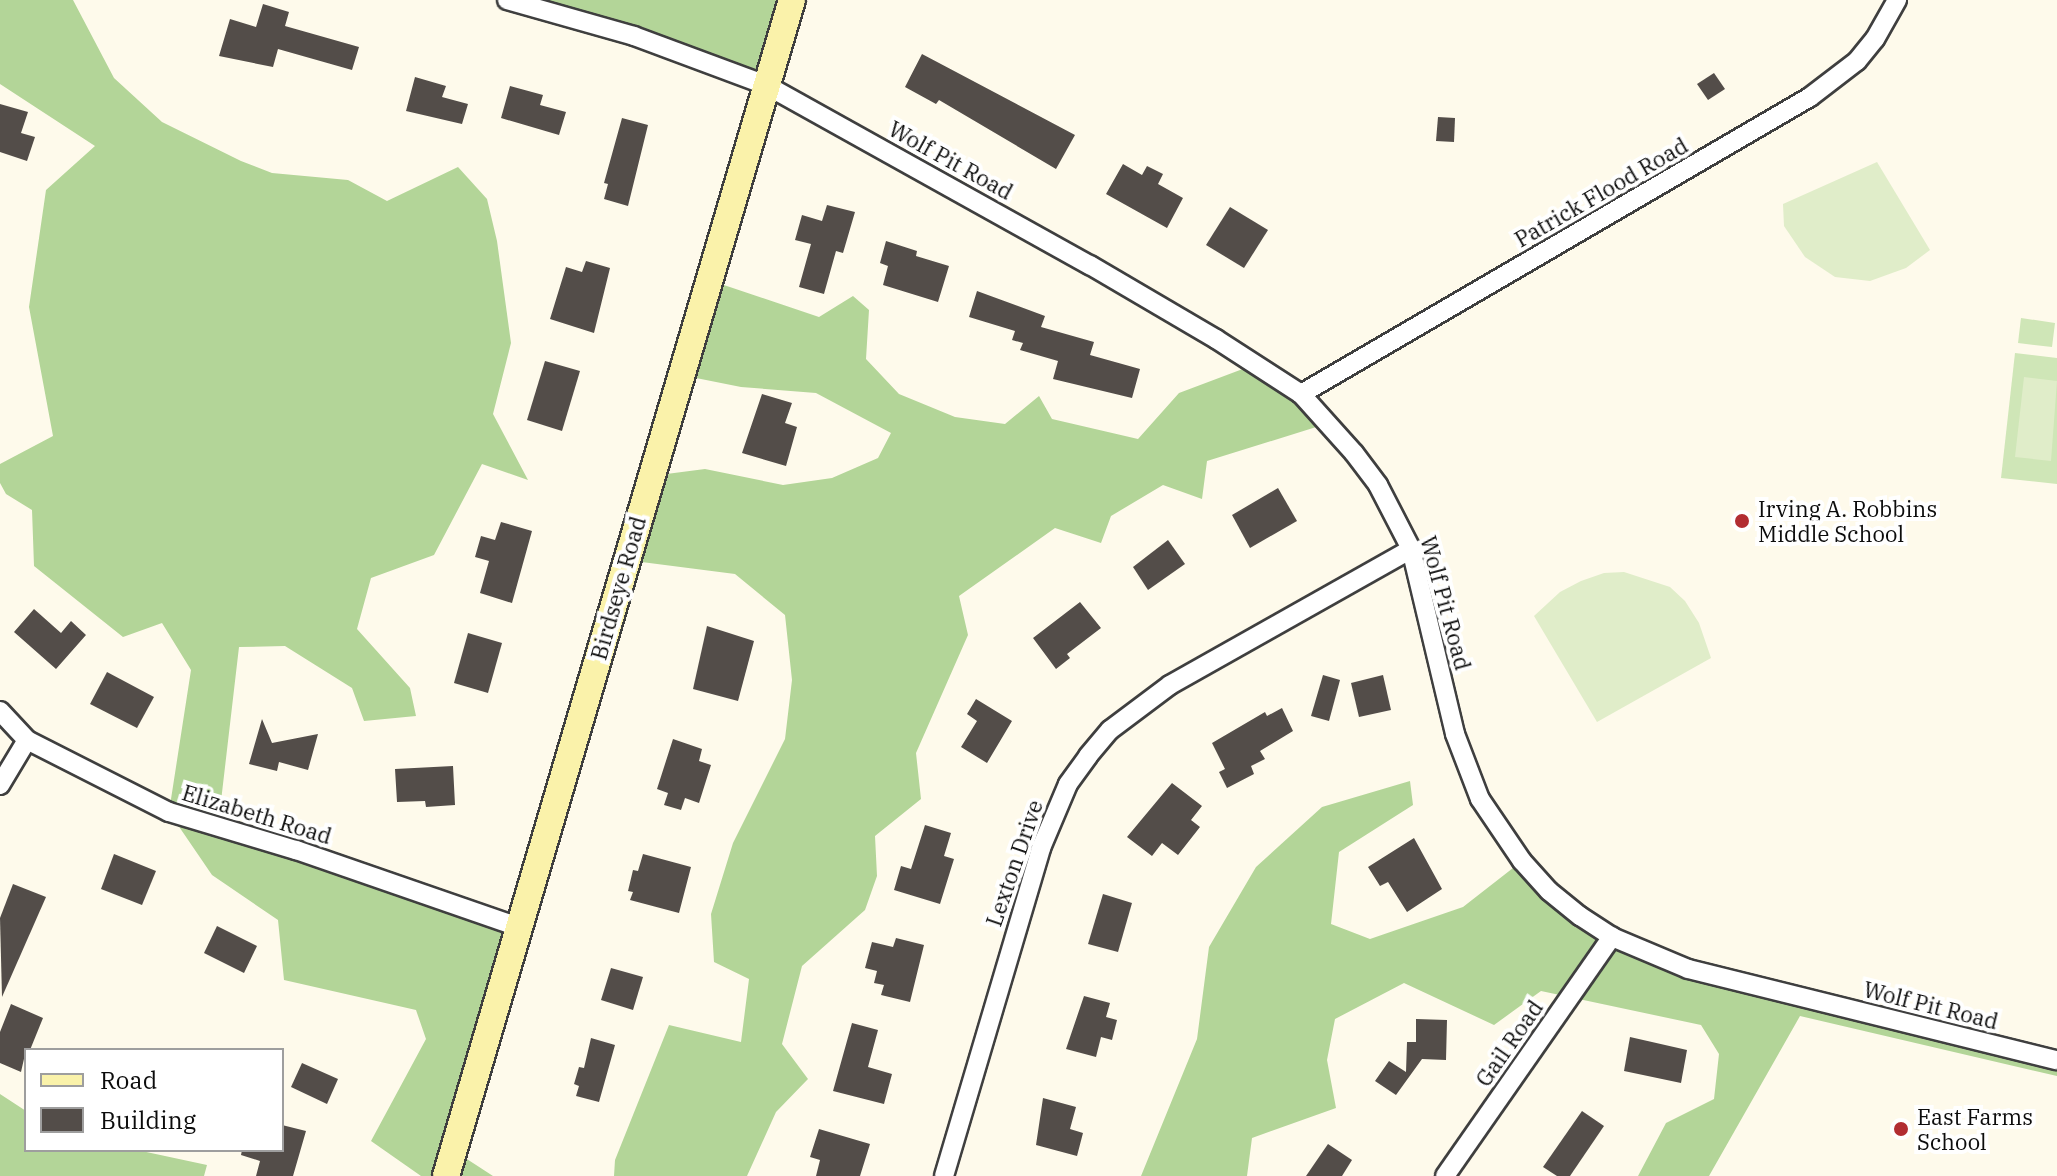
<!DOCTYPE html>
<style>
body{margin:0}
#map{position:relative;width:2057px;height:1176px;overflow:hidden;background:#fefaeb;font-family:"IBM Plex Serif",serif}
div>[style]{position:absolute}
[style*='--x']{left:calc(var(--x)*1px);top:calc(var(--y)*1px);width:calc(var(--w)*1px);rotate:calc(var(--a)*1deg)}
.green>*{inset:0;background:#cfe6b7}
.forest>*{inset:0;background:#b3d598}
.pitch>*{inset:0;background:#e0edc9}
.building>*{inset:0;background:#534d49}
.roads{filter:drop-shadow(2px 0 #3f3f3f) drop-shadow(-2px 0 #3f3f3f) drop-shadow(0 2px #3f3f3f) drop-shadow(0 -2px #3f3f3f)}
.street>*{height:18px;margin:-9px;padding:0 9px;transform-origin:9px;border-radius:9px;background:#fff}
.secondary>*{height:26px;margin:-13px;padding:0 13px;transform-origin:13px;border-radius:13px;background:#faf2aa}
.dots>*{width:22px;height:22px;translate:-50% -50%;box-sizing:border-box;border:4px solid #fff;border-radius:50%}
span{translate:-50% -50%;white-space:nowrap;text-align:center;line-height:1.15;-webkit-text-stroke:8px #fff;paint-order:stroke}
.street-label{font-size:22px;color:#0c0c0c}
.poi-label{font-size:22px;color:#0c0c0c}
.left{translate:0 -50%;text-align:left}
.legend{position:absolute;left:24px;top:1048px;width:260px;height:104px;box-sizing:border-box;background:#fff;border:2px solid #9e9e9e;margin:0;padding:10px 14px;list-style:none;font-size:24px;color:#0c0c0c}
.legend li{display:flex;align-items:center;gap:16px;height:40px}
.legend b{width:40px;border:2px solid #9e9e9e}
</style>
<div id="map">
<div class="green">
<div style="clip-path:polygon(2021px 318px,2055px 323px,2052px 347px,2018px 343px)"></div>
<div style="clip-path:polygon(2015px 353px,2057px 358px,2057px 484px,2001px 478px)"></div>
</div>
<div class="forest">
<div style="clip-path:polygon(0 0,73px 0,114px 78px,162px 122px,241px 161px,272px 173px,348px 180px,387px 201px,458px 167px,487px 199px,497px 241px,511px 343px,493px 414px,528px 480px,482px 464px,434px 555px,371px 578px,357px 629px,410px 688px,416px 716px,364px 721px,352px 688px,285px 646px,239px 647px,218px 827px,518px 927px,453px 1150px,493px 1176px,421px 1176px,371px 1141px,426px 1039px,416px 1010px,284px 980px,278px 920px,212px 875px,169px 812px,191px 670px,162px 623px,123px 637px,34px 566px,32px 510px,6px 494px,0 483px,0 464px,53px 436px,29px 307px,46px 190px,95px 146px,0 84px)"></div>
<div style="clip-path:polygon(507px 0,792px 0,766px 85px)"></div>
<div style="clip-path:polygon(709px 280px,819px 317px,853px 296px,869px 310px,866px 359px,899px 394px,955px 417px,1005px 424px,1039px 396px,1052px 419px,1138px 439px,1179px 393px,1256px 364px,1329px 423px,1207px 461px,1202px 499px,1163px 485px,1111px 516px,1101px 543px,1055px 528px,959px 596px,968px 635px,916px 753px,921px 799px,875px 836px,877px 876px,865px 910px,802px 966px,782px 1044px,808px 1079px,776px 1112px,747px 1176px,614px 1176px,615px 1160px,669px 1025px,741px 1042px,749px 979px,714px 962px,711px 914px,733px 843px,785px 739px,792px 680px,785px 615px,735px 574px,626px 560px,651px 476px,705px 469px,783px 485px,832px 478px,878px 458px,891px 433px,816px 393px,741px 387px,681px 375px)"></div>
<div style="clip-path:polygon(1410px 781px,1413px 805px,1339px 852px,1331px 924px,1370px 939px,1463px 907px,1522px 861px,1549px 891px,1646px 953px,2057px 1060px,2057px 1076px,1800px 1016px,1709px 1176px,1638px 1176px,1666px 1123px,1714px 1099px,1719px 1054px,1701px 1025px,1541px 991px,1494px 1025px,1404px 983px,1335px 1019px,1327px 1060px,1336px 1108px,1252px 1138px,1247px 1176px,1141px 1176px,1197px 1039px,1209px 947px,1256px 867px,1322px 807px)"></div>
<div style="clip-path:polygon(0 1094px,26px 1111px,26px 1150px,137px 1150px,207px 1165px,204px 1176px,0 1176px)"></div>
</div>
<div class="pitch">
<div style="clip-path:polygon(1877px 162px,1930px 250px,1906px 268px,1870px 281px,1835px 277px,1805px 257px,1784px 226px,1783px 204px)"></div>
<div style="clip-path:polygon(2024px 377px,2057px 381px,2051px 461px,2015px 457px)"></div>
<div style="clip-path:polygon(1624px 572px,1670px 587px,1685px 601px,1699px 623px,1711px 658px,1597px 722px,1534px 616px,1560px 592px,1581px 581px,1604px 573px)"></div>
</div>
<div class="building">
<div style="clip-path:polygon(263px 4px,289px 12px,285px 26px,359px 47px,352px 70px,278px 49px,273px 67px,219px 56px,230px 19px,256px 27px)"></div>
<div style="clip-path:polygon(922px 54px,1075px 135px,1056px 169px,939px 100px,936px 104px,905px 87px)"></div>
<div style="clip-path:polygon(1714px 73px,1725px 89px,1708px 100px,1697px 84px)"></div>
<div style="clip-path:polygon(415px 77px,446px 86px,442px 97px,468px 104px,462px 124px,406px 111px)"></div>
<div style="clip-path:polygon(510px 86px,543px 95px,540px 105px,566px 112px,559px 135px,501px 118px)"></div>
<div style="clip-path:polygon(0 104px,28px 112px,21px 133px,35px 137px,27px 161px,0 152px)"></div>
<div style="clip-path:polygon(1438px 117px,1455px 118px,1454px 142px,1436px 141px)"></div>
<div style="clip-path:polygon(622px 118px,648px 125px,628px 206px,604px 199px,608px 184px,604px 183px)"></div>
<div style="clip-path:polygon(1123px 164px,1142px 175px,1147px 166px,1163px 174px,1158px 184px,1183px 198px,1167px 228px,1106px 194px)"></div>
<div style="clip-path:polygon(827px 205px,855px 212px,843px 253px,836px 251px,824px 294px,799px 287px,811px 244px,795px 240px,802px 215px,822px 221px)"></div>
<div style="clip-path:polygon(1230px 207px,1268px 230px,1244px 268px,1206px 245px)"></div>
<div style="clip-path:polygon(886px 241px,917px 251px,916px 256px,949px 266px,938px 302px,883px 285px,888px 266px,880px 263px)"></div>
<div style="clip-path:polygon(586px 261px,610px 268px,594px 333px,550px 319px,566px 267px,582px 272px)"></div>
<div style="clip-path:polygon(977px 291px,1045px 316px,1041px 327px,1094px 342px,1090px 355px,1140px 369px,1132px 398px,1053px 379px,1058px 361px,1020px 350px,1023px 343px,1012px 340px,1015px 331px,969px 317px)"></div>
<div style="clip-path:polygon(545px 361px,580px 371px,562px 431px,527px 420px)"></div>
<div style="clip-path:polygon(762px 394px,792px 403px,785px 423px,797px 427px,786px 466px,742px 453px)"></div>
<div style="clip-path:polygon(1278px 488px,1297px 521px,1250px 548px,1232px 515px)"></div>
<div style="clip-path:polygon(501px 522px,532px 531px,512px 603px,480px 593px,489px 561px,475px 557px,481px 536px,495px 540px)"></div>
<div style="clip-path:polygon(1168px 540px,1185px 564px,1148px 590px,1133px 567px)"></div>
<div style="clip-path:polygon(1080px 602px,1101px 628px,1067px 654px,1070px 658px,1056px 669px,1033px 638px)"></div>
<div style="clip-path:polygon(34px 609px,61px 633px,71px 621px,86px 635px,56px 669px,14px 632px)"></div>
<div style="clip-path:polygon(707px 626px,754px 641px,738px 701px,693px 689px)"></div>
<div style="clip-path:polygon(468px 633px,502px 643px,488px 693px,454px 683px)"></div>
<div style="clip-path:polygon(107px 672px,154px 697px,137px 728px,90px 704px)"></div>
<div style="clip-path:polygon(1323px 675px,1340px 680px,1329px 721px,1311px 716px)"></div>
<div style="clip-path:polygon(1383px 675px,1391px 710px,1359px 717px,1351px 683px)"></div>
<div style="clip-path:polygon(976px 699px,1012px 721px,987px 763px,961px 747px,977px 721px,967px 714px)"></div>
<div style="clip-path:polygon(1282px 708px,1293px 731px,1260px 751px,1265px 759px,1251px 766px,1254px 774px,1227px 788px,1219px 772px,1225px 769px,1212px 743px,1265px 712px,1267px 716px)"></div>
<div style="clip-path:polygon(262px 719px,272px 743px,318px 734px,308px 770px,279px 762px,277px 771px,249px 764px)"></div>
<div style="clip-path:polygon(673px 739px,702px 749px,699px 761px,711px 765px,699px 803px,685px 798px,681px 810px,664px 805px,668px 793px,657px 789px)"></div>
<div style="clip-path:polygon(453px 766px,455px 805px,426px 807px,425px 801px,397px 802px,395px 769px)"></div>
<div style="clip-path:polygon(1172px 783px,1202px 806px,1191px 820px,1200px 827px,1178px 855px,1162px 843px,1152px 856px,1127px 837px)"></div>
<div style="clip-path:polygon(925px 825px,951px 833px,944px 856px,954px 859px,940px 904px,894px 890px,901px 866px,911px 869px)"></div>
<div style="clip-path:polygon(1414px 838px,1442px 889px,1407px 912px,1388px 882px,1380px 886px,1368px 867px)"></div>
<div style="clip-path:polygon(114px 854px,156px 871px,142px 905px,101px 889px)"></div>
<div style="clip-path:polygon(643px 854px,691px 867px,679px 913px,630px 900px,633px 892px,628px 891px,633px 870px,638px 871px)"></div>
<div style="clip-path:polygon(13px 884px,46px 897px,2px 997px,0 918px)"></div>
<div style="clip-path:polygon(1103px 894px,1132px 903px,1118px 952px,1088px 944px)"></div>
<div style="clip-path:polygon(217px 926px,257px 946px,244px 973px,204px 953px)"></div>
<div style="clip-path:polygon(896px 938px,924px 945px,910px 1002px,881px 995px,884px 985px,874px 983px,877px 971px,865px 968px,872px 942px,893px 947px)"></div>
<div style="clip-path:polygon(611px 968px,643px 977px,633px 1010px,601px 1000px)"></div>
<div style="clip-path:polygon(1084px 996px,1110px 1003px,1106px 1017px,1117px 1020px,1112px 1040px,1101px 1037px,1096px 1057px,1066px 1049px)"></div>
<div style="clip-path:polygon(11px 1004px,43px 1018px,30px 1050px,26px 1050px,21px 1072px,0 1063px,0 1032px)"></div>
<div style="clip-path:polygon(1416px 1019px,1447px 1020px,1446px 1060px,1422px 1059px,1396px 1095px,1375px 1081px,1389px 1061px,1406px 1072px,1407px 1042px,1416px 1042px)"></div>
<div style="clip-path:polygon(852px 1023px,878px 1030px,868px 1067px,892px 1074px,884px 1104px,833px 1091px)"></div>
<div style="clip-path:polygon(1630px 1037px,1687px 1050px,1681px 1083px,1624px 1071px)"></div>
<div style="clip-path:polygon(591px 1038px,615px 1045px,599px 1102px,576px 1096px,579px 1086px,574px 1084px,579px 1067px,584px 1068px)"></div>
<div style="clip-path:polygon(302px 1063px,338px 1079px,327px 1104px,291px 1087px)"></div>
<div style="clip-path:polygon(1043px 1098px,1076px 1107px,1070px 1129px,1083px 1133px,1077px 1156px,1036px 1145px)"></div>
<div style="clip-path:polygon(1582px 1111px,1604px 1126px,1570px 1176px,1557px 1176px,1543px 1167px)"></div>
<div style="clip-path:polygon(282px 1125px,306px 1131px,293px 1176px,256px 1176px,260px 1161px,241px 1155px,242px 1150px,282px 1150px)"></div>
<div style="clip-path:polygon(819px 1129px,870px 1144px,860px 1176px,816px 1176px,820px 1160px,810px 1157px)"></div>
<div style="clip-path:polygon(1328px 1144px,1352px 1160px,1342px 1176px,1306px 1176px)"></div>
</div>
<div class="roads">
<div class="street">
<div style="--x:507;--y:0;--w:132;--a:15.8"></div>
<div style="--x:634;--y:36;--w:141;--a:20.4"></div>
<div style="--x:766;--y:85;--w:371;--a:29.1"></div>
<div style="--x:1090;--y:265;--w:146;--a:30.4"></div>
<div style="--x:1216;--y:339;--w:101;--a:32.9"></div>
<div style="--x:1301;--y:394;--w:79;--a:48.1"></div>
<div style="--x:1354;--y:453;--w:40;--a:53"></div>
<div style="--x:1378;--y:485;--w:72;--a:62.7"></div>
<div style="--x:1411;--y:549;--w:190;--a:76.6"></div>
<div style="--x:1455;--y:734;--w:70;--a:69"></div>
<div style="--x:1480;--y:799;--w:75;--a:55.9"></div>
<div style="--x:1522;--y:861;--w:40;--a:48"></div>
<div style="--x:1549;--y:891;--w:40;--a:39"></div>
<div style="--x:1580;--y:916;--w:38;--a:33"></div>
<div style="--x:1612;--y:937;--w:82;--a:22.8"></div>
<div style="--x:1688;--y:969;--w:380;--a:13.9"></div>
<div style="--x:1301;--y:394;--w:589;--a:-30.26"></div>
<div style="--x:1810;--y:97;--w:59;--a:-37.5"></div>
<div style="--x:1857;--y:61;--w:28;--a:-51"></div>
<div style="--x:1875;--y:39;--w:45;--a:-60.6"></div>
<div style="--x:0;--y:711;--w:40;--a:47"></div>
<div style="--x:27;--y:740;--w:159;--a:26.9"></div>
<div style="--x:169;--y:812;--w:133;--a:16.7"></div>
<div style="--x:296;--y:850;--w:235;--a:19.1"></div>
<div style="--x:0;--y:785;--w:52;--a:-59"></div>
<div style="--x:944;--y:1176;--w:342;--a:-73.5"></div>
<div style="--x:1041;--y:848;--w:69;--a:-67.1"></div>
<div style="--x:1068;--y:784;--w:34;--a:-54"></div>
<div style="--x:1088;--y:756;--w:34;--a:-50"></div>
<div style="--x:1110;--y:730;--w:75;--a:-36.9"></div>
<div style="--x:1170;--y:685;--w:277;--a:-29.4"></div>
<div style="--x:1445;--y:1176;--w:292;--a:-55.1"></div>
</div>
<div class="secondary">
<div style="--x:446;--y:1176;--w:1226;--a:-73.61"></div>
</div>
</div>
<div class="dots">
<div style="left:1742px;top:521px;background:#b22d32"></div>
<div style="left:1901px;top:1129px;background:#b22d32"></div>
</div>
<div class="street-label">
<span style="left:951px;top:160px;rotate:29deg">Wolf Pit Road</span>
<span style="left:1601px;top:192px;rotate:-30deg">Patrick Flood Road</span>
<span style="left:618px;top:588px;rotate:-74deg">Birdseye Road</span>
<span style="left:1446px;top:603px;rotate:75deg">Wolf Pit Road</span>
<span style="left:257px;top:814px;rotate:17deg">Elizabeth Road</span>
<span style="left:1014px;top:863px;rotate:-71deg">Lexton Drive</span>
<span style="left:1931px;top:1005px;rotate:14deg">Wolf Pit Road</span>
<span style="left:1509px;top:1043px;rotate:-55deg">Gail Road</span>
</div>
<div class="poi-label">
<span class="left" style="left:1758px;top:521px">Irving A. Robbins<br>Middle School</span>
<span class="left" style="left:1917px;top:1129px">East Farms<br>School</span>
</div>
<ul class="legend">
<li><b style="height:10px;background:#faf2aa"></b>Road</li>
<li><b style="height:22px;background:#534d49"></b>Building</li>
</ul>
</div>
